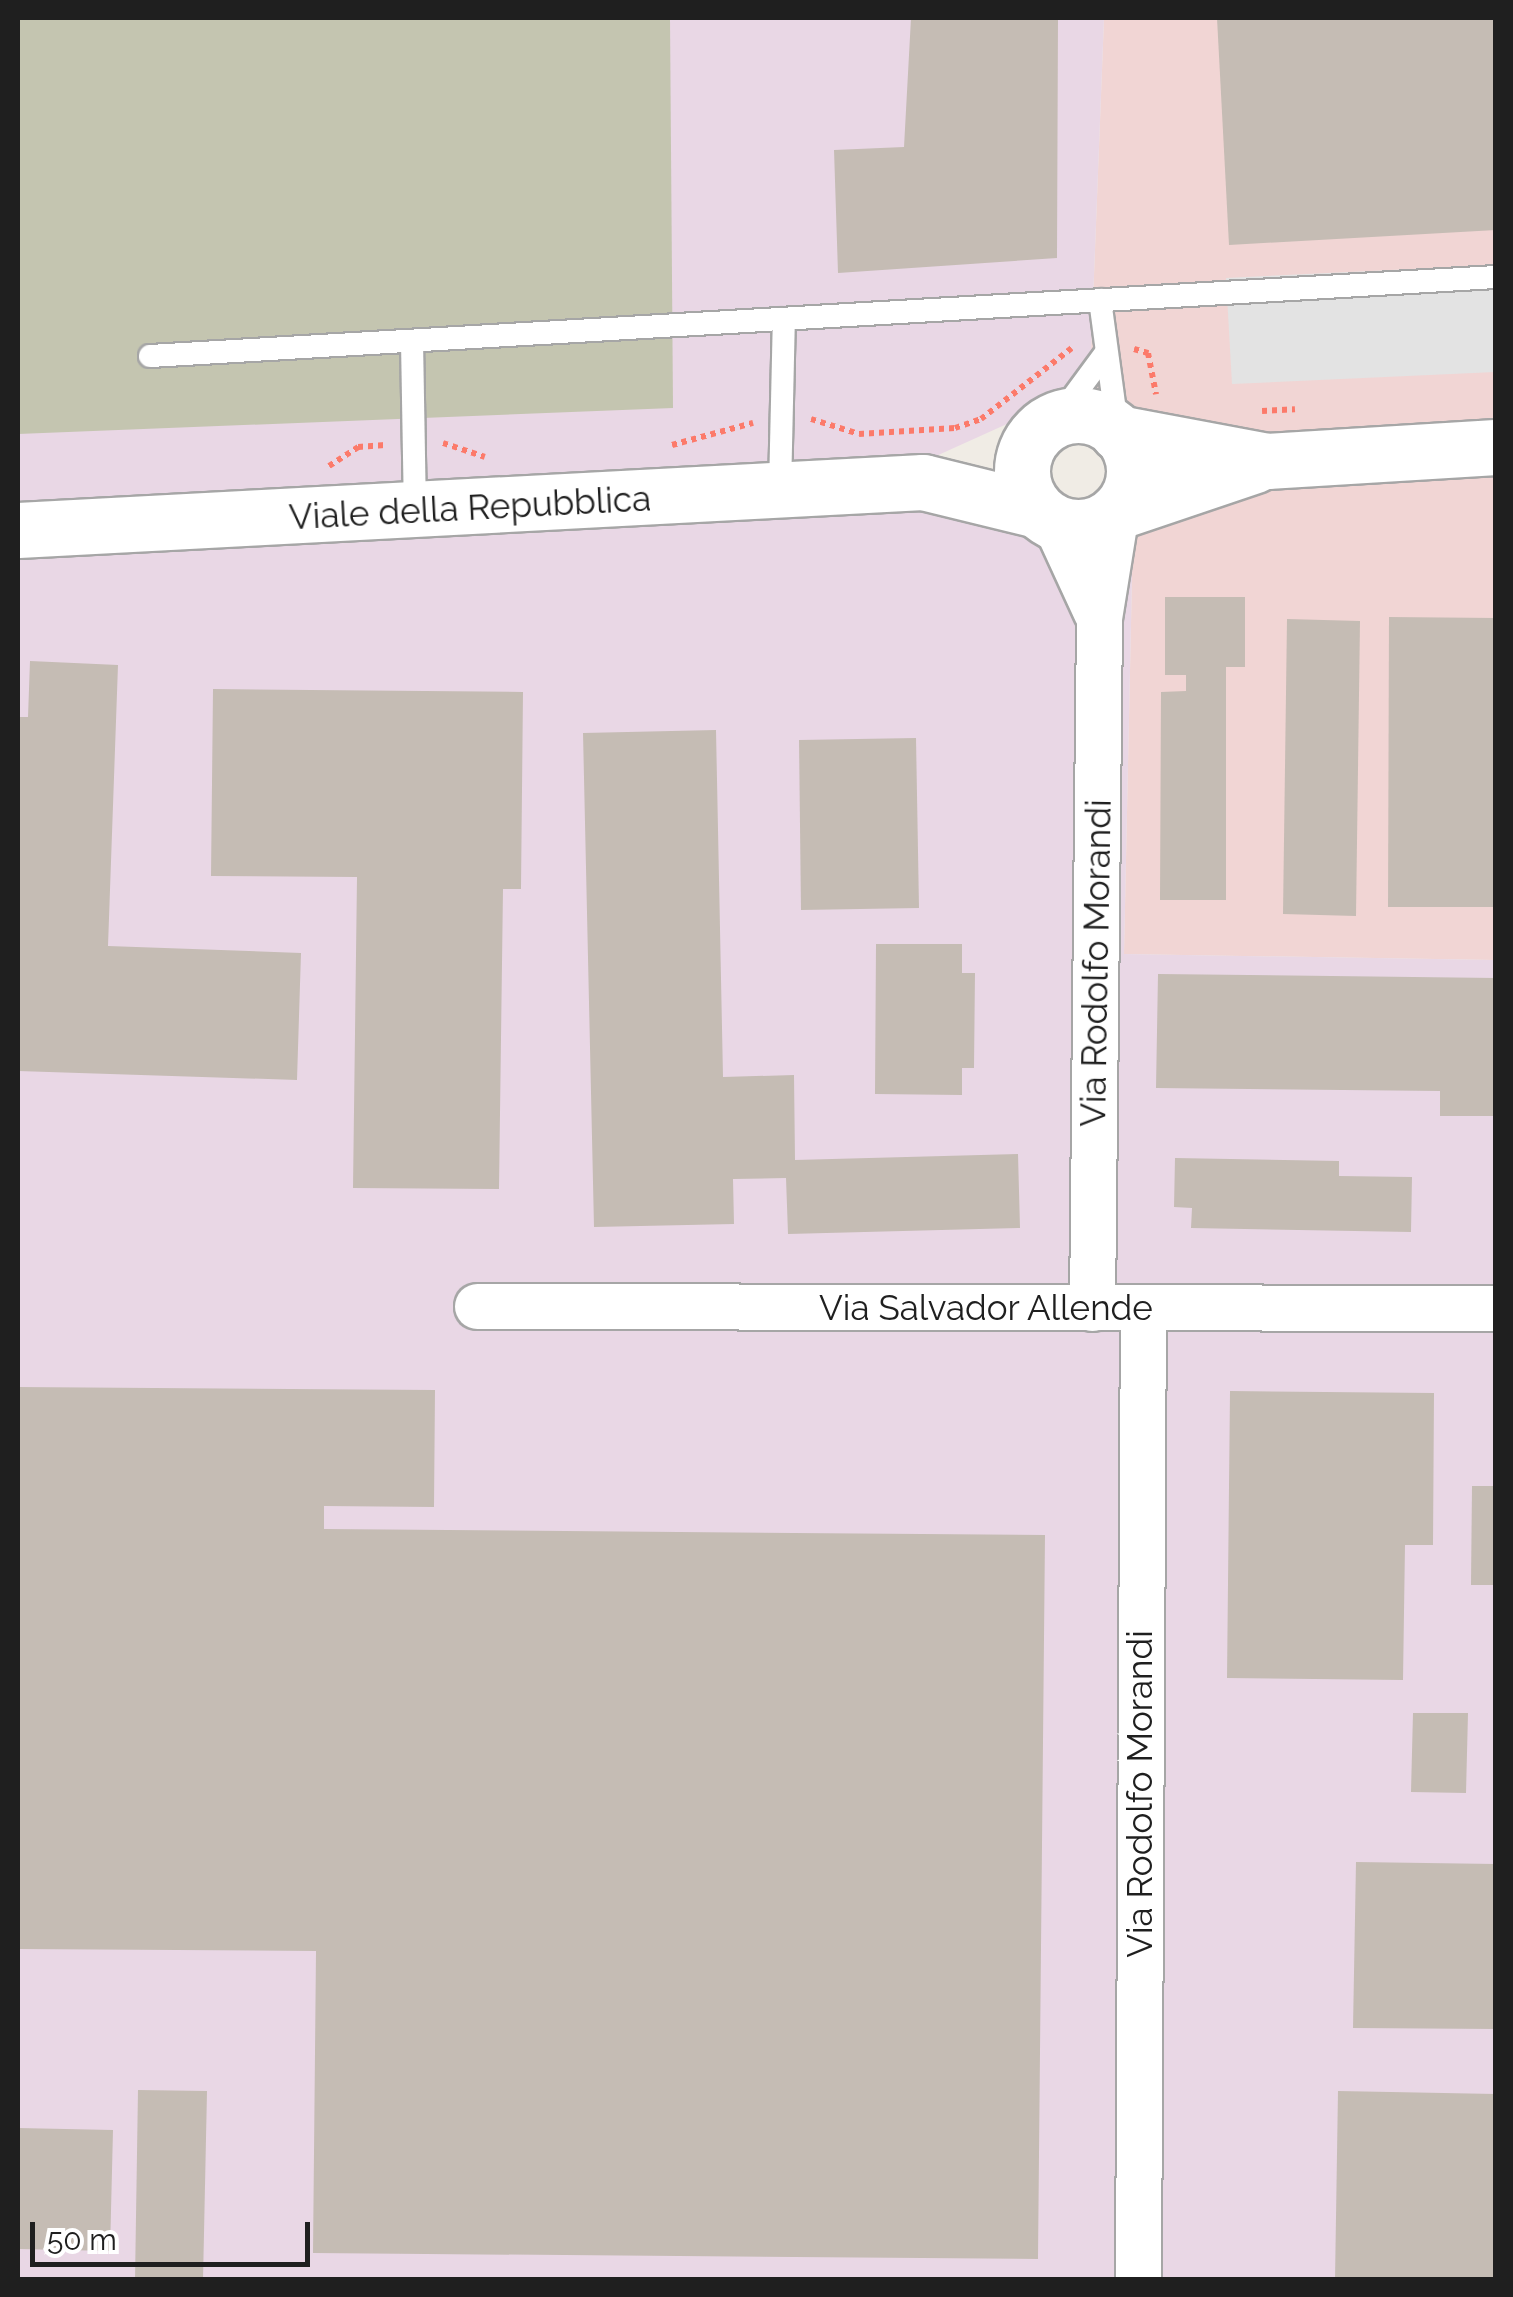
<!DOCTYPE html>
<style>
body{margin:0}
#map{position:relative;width:1513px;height:2297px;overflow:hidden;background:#f0ece5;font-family:Raleway,sans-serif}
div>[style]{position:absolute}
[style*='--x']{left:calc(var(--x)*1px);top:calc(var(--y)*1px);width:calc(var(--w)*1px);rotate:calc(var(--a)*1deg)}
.commercial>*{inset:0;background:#f1d5d4}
.industrial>*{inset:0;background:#e9d7e5}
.construction>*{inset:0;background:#c4c5b0}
.parking>*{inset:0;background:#e3e3e3}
.building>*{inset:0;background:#c5bcb4}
.path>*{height:6px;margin-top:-3px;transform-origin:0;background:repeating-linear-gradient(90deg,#fc7a6a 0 5px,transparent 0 10px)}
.roads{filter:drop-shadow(2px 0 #a6a6a6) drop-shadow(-2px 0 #a6a6a6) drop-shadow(0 2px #a6a6a6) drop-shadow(0 -2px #a6a6a6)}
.service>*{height:22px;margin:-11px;padding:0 11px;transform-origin:11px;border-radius:11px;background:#fff}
.minor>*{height:45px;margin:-22.5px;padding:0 22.5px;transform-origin:22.5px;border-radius:22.5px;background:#fff}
.tertiary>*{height:55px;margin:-27.5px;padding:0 27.5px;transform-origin:27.5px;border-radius:27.5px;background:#fff}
.tertiary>.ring{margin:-27.5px;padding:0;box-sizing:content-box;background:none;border:55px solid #fff;border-radius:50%}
span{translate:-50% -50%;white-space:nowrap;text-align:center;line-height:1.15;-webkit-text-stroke:8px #fff;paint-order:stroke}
.street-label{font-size:35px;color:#1f1f1f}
.frame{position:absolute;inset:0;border:20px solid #1f1f1f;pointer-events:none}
.scale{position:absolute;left:30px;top:2222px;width:280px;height:45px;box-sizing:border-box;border:5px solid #1f1f1f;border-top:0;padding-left:12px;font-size:30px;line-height:35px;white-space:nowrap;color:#1f1f1f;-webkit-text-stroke:8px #fff;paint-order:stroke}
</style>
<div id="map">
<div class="commercial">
<div style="clip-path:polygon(1104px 18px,1495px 18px,1495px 428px,1265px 443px,1089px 404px)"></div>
<div style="clip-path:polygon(1495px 470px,1495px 960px,1124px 954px,1133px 529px,1272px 484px)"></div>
</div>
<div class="industrial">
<div style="clip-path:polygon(18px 18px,1104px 18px,1089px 404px,1047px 406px,925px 461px,18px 512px)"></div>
<div style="clip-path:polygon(925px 506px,1082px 542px,1133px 529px,1124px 954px,1495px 960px,1495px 2279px,18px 2280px,18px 551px)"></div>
</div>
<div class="construction">
<div style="clip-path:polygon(18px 18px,670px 18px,673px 408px,18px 434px)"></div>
</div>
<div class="parking">
<div style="clip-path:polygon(1495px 265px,1495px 372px,1232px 384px,1226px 278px)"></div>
</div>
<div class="building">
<div style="clip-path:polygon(911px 18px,1058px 18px,1057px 258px,838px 273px,834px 150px,904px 147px)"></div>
<div style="clip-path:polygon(1217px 18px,1496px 18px,1496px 230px,1229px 245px)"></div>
<div style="clip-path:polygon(1165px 597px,1245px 597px,1245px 667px,1226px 667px,1226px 900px,1160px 900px,1161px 692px,1186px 691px,1186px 675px,1165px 675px)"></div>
<div style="clip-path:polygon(1389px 617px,1496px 618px,1496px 907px,1388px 907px)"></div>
<div style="clip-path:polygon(1287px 619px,1360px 621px,1356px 916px,1283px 914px)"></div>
<div style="clip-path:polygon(30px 661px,118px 665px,108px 946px,301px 953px,297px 1080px,18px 1071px,18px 717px,28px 717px)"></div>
<div style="clip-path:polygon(213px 689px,523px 692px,521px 889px,503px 889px,499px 1189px,353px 1188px,357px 877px,211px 876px)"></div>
<div style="clip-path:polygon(716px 730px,723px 1077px,794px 1075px,795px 1160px,1018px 1154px,1020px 1228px,788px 1234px,786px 1178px,733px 1179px,734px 1224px,594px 1227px,583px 733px)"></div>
<div style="clip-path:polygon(916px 738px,919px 908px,801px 910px,799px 740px)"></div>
<div style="clip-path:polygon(876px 944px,962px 944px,962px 973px,975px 973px,974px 1068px,962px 1068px,962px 1095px,875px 1094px)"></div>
<div style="clip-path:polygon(1158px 974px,1496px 978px,1496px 1116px,1440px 1116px,1440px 1091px,1156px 1088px)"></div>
<div style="clip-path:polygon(1175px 1158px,1339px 1161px,1339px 1176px,1412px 1177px,1411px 1232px,1191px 1228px,1192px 1208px,1174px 1207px)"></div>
<div style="clip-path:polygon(18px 1387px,435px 1390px,434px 1507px,324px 1506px,324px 1529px,1045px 1535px,1038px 2259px,313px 2253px,316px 1951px,18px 1949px)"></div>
<div style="clip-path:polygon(1230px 1391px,1434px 1393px,1433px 1545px,1405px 1545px,1403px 1680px,1227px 1678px)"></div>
<div style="clip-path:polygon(1472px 1486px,1496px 1486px,1496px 1585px,1471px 1585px)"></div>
<div style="clip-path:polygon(1413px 1713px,1468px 1713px,1466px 1793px,1411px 1792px)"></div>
<div style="clip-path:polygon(1356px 1862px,1496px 1864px,1496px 2029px,1353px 2028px)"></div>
<div style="clip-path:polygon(138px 2090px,207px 2091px,203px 2280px,135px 2280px)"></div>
<div style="clip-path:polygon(1338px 2091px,1496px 2094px,1496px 2280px,1335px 2280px)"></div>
<div style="clip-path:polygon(18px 2128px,113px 2130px,110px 2251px,18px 2249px)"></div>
</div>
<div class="path">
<div style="--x:1134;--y:349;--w:15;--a:16"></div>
<div style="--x:1148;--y:353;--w:42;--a:79"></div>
<div style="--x:1262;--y:411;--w:33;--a:-3"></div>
<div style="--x:811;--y:419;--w:50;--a:17.4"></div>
<div style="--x:859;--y:434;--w:96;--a:-3.6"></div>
<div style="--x:955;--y:428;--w:28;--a:-19"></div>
<div style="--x:981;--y:419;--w:115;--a:-38"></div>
<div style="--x:443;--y:443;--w:44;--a:18.4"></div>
<div style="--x:672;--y:445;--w:84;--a:-15.2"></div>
<div style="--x:329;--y:466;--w:35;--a:-33"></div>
<div style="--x:358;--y:447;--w:27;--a:-4"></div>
</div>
<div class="roads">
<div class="service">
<div style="--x:1100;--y:300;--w:134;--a:82.3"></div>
<div style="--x:412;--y:341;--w:171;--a:89"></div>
<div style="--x:150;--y:356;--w:1348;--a:-3.36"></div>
<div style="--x:1057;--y:419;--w:81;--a:-53.6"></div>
<div style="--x:780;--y:490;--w:171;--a:-88.7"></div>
</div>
<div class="minor">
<div style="--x:1055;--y:523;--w:98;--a:65.3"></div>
<div style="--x:477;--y:1306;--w:1019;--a:0.11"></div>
<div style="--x:1092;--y:1308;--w:690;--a:-89.42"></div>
<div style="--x:1099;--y:618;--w:107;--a:-80.9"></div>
<div style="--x:1138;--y:2280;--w:972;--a:-89.71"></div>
</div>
<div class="tertiary">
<div class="ring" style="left:1022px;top:415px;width:57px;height:57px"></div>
<div style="--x:1118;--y:433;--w:152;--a:10.6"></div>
<div style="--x:1267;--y:461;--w:229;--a:-3.5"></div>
<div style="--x:1116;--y:512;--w:147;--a:-18.7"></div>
<div style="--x:18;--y:530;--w:906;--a:-3.04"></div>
<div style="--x:923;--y:482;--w:117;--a:13.8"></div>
</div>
</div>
<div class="street-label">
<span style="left:470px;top:508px;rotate:-3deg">Viale della Repubblica</span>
<span style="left:1096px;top:963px;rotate:-89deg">Via Rodolfo Morandi</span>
<span style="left:986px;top:1308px">Via Salvador Allende</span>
<span style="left:1140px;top:1794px;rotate:-90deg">Via Rodolfo Morandi</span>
</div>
<div class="frame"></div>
<div class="scale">50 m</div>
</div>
